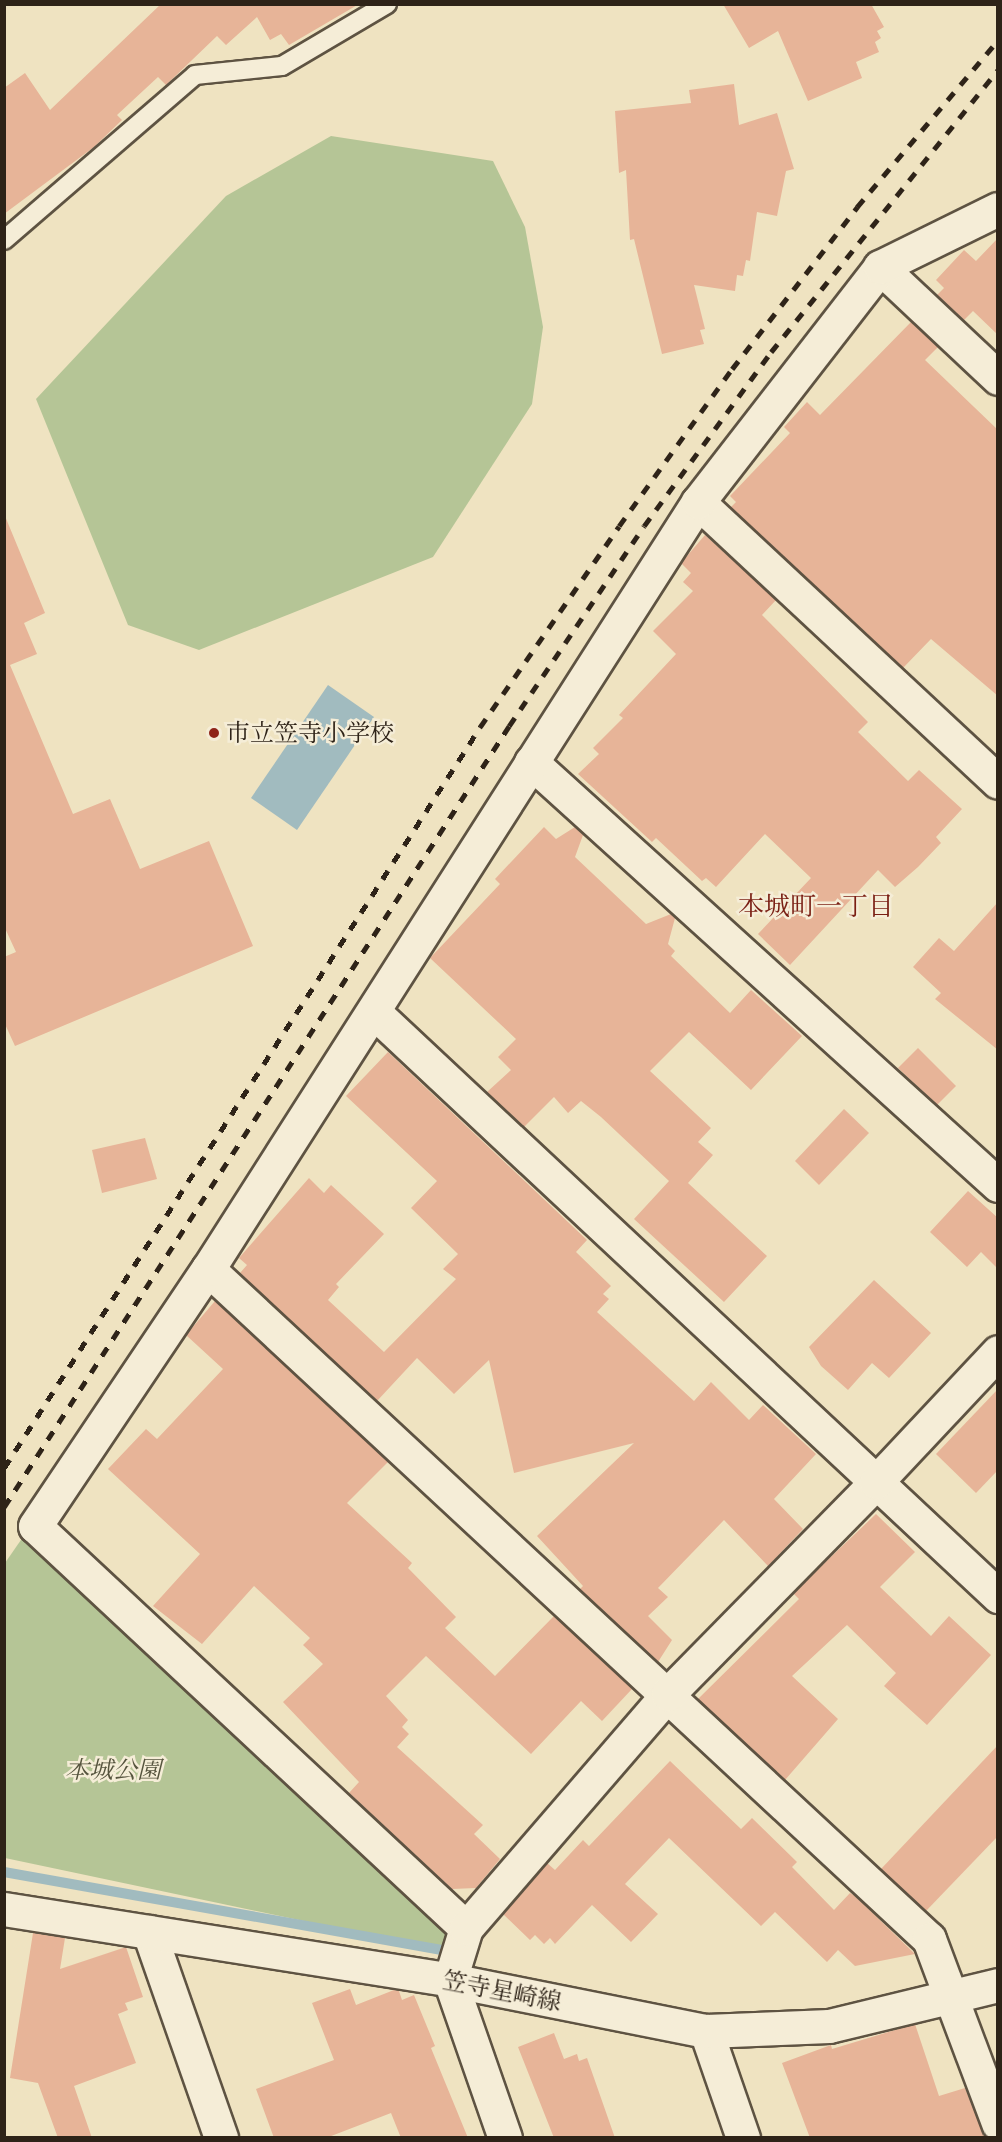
<!DOCTYPE html>
<meta charset="utf-8">
<style>
body{margin:0}
#map{position:relative;width:1002px;height:2142px;overflow:hidden;background:#efe3c1;font-family:"Gentium Book Plus","Noto Serif JP",serif}
div>[style]{position:absolute}
[style*='--x']{left:calc(var(--x)*1px);top:calc(var(--y)*1px);width:calc(var(--w)*1px);rotate:calc(var(--a)*1deg)}
.green>*{inset:0;background:#b5c596}
.water>*{inset:0;background:#a1bbbf}
.stream>*{height:10px;margin:-5px;padding:0 5px;transform-origin:5px;border-radius:5px;background:#a1bbbf}
.building>*{inset:0;background:#e7b498}
.roads{filter:drop-shadow(2px 0 #5e5342) drop-shadow(-2px 0 #5e5342) drop-shadow(0 2px #5e5342) drop-shadow(0 -2px #5e5342)}
.lane>*{height:18px;margin:-9px;padding:0 9px;transform-origin:9px;border-radius:9px;background:#f5edd7}
.street>*{height:33px;margin:-16.5px;padding:0 16.5px;transform-origin:16.5px;border-radius:16.5px;background:#f5edd7}
.secondary>*{height:33px;margin:-16.5px;padding:0 16.5px;transform-origin:16.5px;border-radius:16.5px;background:#f5edd7}
.rail>*{height:4.5px;margin-top:-2.25px;transform-origin:0;background:repeating-linear-gradient(90deg,#2e2318 0 10px,transparent 0 20px)}
.dots>*{width:16px;height:16px;translate:-50% -50%;box-sizing:border-box;border:3px solid #f5edd7;border-radius:50%}
span{translate:-50% -50%;white-space:nowrap;text-align:center;line-height:1.15;-webkit-text-stroke:5px #f5edd7;paint-order:stroke}
.poi-label{font-size:24px;color:#2e2318}
.left{translate:0 -50%;text-align:left}
.park-label{font-size:24px;color:#56543e;font-style:italic}
.street-label{font-size:24px;color:#2e2318}
.neighbourhood-label{font-size:26px;color:#7a1f14}
.frame{position:absolute;inset:0;border:6px solid #2e2318;pointer-events:none}
</style>
<div id="map">
<div class="green">
<div style="clip-path:polygon(331px 136px,493px 161px,525px 227px,543px 327px,532px 404px,433px 557px,199px 650px,128px 625px,36px 399px,226px 196px)"></div>
<div style="clip-path:polygon(23px 1537px,447px 1933px,446px 1951px,5px 1858px,5px 1563px)"></div>
</div>
<div class="water">
<div style="clip-path:polygon(328px 685px,374px 717px,297px 830px,251px 798px)"></div>
</div>
<div class="stream">
<div style="--x:4;--y:1872;--w:449;--a:10.1"></div>
</div>
<div class="building">
<div style="clip-path:polygon(161px 4px,359px 4px,289px 45px,281px 34px,270px 40px,257px 17px,226px 45px,217px 36px,166px 85px,158px 77px,117px 115px,122px 120px,94px 147px,4px 214px,4px 88px,25px 73px,50px 110px)"></div>
<div style="clip-path:polygon(723px 4px,871px 4px,884px 27px,877px 31px,881px 38px,875px 42px,879px 52px,856px 62px,862px 78px,808px 101px,778px 31px,749px 48px)"></div>
<div style="clip-path:polygon(734px 84px,739px 125px,777px 113px,794px 169px,786px 171px,777px 216px,757px 212px,750px 261px,746px 260px,743px 276px,737px 275px,735px 291px,694px 285px,705px 329px,700px 330px,704px 344px,662px 354px,634px 239px,630px 240px,626px 170px,619px 173px,615px 111px,691px 103px,689px 90px)"></div>
<div style="clip-path:polygon(998px 238px,998px 335px,973px 311px,964px 320px,937px 295px,944px 288px,936px 280px,964px 250px,976px 261px)"></div>
<div style="clip-path:polygon(911px 322px,938px 347px,925px 360px,998px 430px,998px 696px,931px 639px,903px 668px,731px 507px,736px 502px,730px 496px,790px 433px,784px 427px,807px 402px,820px 415px)"></div>
<div style="clip-path:polygon(5px 516px,45px 613px,24px 623px,37px 654px,10px 665px,73px 814px,110px 799px,140px 869px,209px 841px,253px 946px,15px 1046px,4px 1022px,4px 957px,16px 952px,4px 926px)"></div>
<div style="clip-path:polygon(705px 535px,776px 600px,762px 615px,868px 722px,858px 732px,908px 781px,919px 770px,962px 809px,936px 837px,941px 843px,918px 867px,895px 887px,878px 870px,790px 965px,758px 934px,811px 878px,765px 834px,716px 887px,706px 878px,702px 881px,656px 838px,652px 842px,578px 774px,599px 754px,593px 748px,623px 718px,619px 715px,676px 654px,653px 631px,693px 591px,683px 582px,691px 573px,681px 563px)"></div>
<div style="clip-path:polygon(544px 827px,556px 839px,575px 827px,583px 835px,575px 857px,646px 924px,671px 914px,675px 918px,668px 944px,675px 951px,671px 956px,730px 1013px,751px 990px,802px 1036px,751px 1090px,689px 1032px,650px 1071px,711px 1128px,698px 1142px,713px 1155px,688px 1183px,767px 1256px,724px 1302px,634px 1219px,669px 1181px,601px 1117px,581px 1101px,568px 1113px,554px 1097px,524px 1127px,487px 1092px,511px 1070px,498px 1057px,516px 1039px,430px 958px,500px 884px,495px 879px)"></div>
<div style="clip-path:polygon(998px 902px,998px 1050px,935px 999px,941px 993px,913px 967px,939px 938px,954px 951px)"></div>
<div style="clip-path:polygon(918px 1048px,956px 1086px,937px 1105px,898px 1068px)"></div>
<div style="clip-path:polygon(388px 1052px,587px 1240px,576px 1252px,611px 1286px,603px 1294px,609px 1299px,597px 1312px,694px 1401px,711px 1382px,749px 1420px,763px 1405px,816px 1454px,774px 1499px,803px 1529px,768px 1566px,724px 1520px,658px 1588px,668px 1597px,648px 1616px,672px 1640px,658px 1662px,580px 1589px,583px 1586px,537px 1536px,634px 1443px,514px 1473px,489px 1360px,454px 1394px,417px 1358px,377px 1401px,240px 1273px,247px 1265px,239px 1258px,309px 1178px,324px 1193px,331px 1185px,384px 1234px,336px 1284px,339px 1287px,328px 1300px,384px 1352px,456px 1279px,443px 1269px,458px 1254px,411px 1208px,437px 1181px,346px 1096px)"></div>
<div style="clip-path:polygon(844px 1109px,869px 1133px,819px 1185px,795px 1161px)"></div>
<div style="clip-path:polygon(145px 1138px,157px 1179px,102px 1193px,92px 1150px)"></div>
<div style="clip-path:polygon(968px 1191px,998px 1218px,998px 1269px,981px 1252px,967px 1267px,930px 1232px)"></div>
<div style="clip-path:polygon(874px 1280px,931px 1333px,889px 1378px,872px 1363px,848px 1390px,821px 1366px,809px 1347px)"></div>
<div style="clip-path:polygon(215px 1301px,388px 1462px,347px 1503px,412px 1563px,408px 1568px,456px 1617px,445px 1628px,495px 1676px,554px 1616px,632px 1689px,602px 1721px,581px 1701px,531px 1754px,426px 1656px,386px 1696px,408px 1720px,402px 1727px,409px 1734px,397px 1747px,483px 1825px,474px 1834px,500px 1859px,476px 1888px,452px 1889px,349px 1793px,359px 1782px,283px 1702px,323px 1664px,303px 1645px,310px 1638px,254px 1586px,202px 1644px,153px 1606px,200px 1554px,108px 1469px,146px 1429px,157px 1439px,223px 1369px,186px 1335px)"></div>
<div style="clip-path:polygon(998px 1389px,998px 1470px,976px 1493px,936px 1454px)"></div>
<div style="clip-path:polygon(876px 1514px,915px 1552px,880px 1587px,931px 1636px,949px 1616px,991px 1655px,927px 1725px,884px 1686px,896px 1673px,847px 1625px,792px 1676px,838px 1719px,785px 1780px,698px 1699px,799px 1599px,793px 1593px)"></div>
<div style="clip-path:polygon(998px 1745px,998px 1836px,926px 1911px,881px 1869px)"></div>
<div style="clip-path:polygon(670px 1761px,741px 1829px,752px 1818px,797px 1862px,792px 1867px,834px 1910px,850px 1893px,855px 1896px,915px 1954px,855px 1966px,838px 1950px,827px 1962px,775px 1912px,761px 1926px,669px 1838px,625px 1884px,658px 1914px,631px 1942px,592px 1905px,555px 1944px,550px 1938px,544px 1944px,535px 1935px,530px 1940px,503px 1914px,547px 1863px,555px 1870px,583px 1840px,589px 1846px)"></div>
<div style="clip-path:polygon(33px 1933px,65px 1938px,60px 1969px,126px 1947px,143px 1997px,125px 2003px,128px 2010px,118px 2014px,136px 2063px,74px 2086px,92px 2138px,58px 2138px,38px 2083px,10px 2078px)"></div>
<div style="clip-path:polygon(350px 1989px,356px 2005px,394px 1990px,399px 1991px,402px 2000px,414px 1995px,435px 2046px,431px 2048px,468px 2138px,401px 2138px,391px 2113px,326px 2138px,274px 2138px,256px 2089px,334px 2060px,312px 2003px)"></div>
<div style="clip-path:polygon(915px 2024px,939px 2096px,965px 2088px,986px 2138px,810px 2138px,782px 2063px,831px 2045px,832px 2049px)"></div>
<div style="clip-path:polygon(554px 2033px,564px 2059px,577px 2054px,579px 2061px,587px 2058px,615px 2138px,554px 2138px,518px 2047px)"></div>
</div>
<div class="roads">
<div class="lane">
<div style="--x:4;--y:240;--w:252;--a:-40.8"></div>
<div style="--x:195;--y:75;--w:87;--a:-5.9"></div>
<div style="--x:282;--y:66;--w:122;--a:-30.6"></div>
</div>
<div class="street">
<div style="--x:880;--y:267;--w:162;--a:43.2"></div>
<div style="--x:698;--y:502;--w:410;--a:43"></div>
<div style="--x:531;--y:762;--w:630;--a:42.17"></div>
<div style="--x:374;--y:1012;--w:855;--a:43.1"></div>
<div style="--x:208;--y:1269;--w:984;--a:42.9"></div>
<div style="--x:929;--y:1939;--w:197;--a:69.4"></div>
<div style="--x:466;--y:1928;--w:589;--a:-136.99"></div>
<div style="--x:35;--y:1526;--w:310;--a:-56.1"></div>
<div style="--x:208;--y:1269;--w:910;--a:-57.43"></div>
<div style="--x:698;--y:502;--w:297;--a:-52.2"></div>
<div style="--x:880;--y:267;--w:131;--a:-26.2"></div>
<div style="--x:149;--y:1932;--w:218;--a:70.7"></div>
<div style="--x:706;--y:2031;--w:113;--a:70.9"></div>
<div style="--x:505;--y:2138;--w:167;--a:-109.2"></div>
<div style="--x:450;--y:1980;--w:54;--a:-72.9"></div>
<div style="--x:466;--y:1928;--w:309;--a:-49.2"></div>
<div style="--x:668;--y:1694;--w:297;--a:-45.5"></div>
<div style="--x:876;--y:1482;--w:178;--a:-46.8"></div>
</div>
<div class="secondary">
<div style="--x:4;--y:1909;--w:452;--a:9"></div>
<div style="--x:450;--y:1980;--w:261;--a:11.3"></div>
<div style="--x:706;--y:2031;--w:123;--a:-2.3"></div>
<div style="--x:829;--y:2026;--w:174;--a:-13.6"></div>
</div>
</div>
<div class="rail">
<div style="--x:4;--y:1468;--w:881;--a:-57.28"></div>
<div style="--x:480;--y:727;--w:244;--a:-55.3"></div>
<div style="--x:619;--y:526;--w:193;--a:-54.3"></div>
<div style="--x:732;--y:369;--w:205;--a:-52.3"></div>
<div style="--x:857;--y:207;--w:219;--a:-49.8"></div>
<div style="--x:4;--y:1507;--w:930;--a:-57.11"></div>
<div style="--x:509;--y:726;--w:241;--a:-56"></div>
<div style="--x:644;--y:526;--w:215;--a:-53.9"></div>
<div style="--x:771;--y:352;--w:362;--a:-51.2"></div>
</div>
<div class="dots">
<div style="left:214px;top:733px;background:#8f2418"></div>
</div>
<div class="poi-label">
<span class="left" style="left:226px;top:733px">市立笠寺小学校</span>
</div>
<div class="park-label">
<span style="left:113px;top:1770px">本城公園</span>
</div>
<div class="street-label">
<span style="left:502px;top:1991px;rotate:11deg">笠寺星崎線</span>
</div>
<div class="neighbourhood-label">
<span style="left:816px;top:906px">本城町一丁目</span>
</div>
<div class="frame"></div>
</div>
